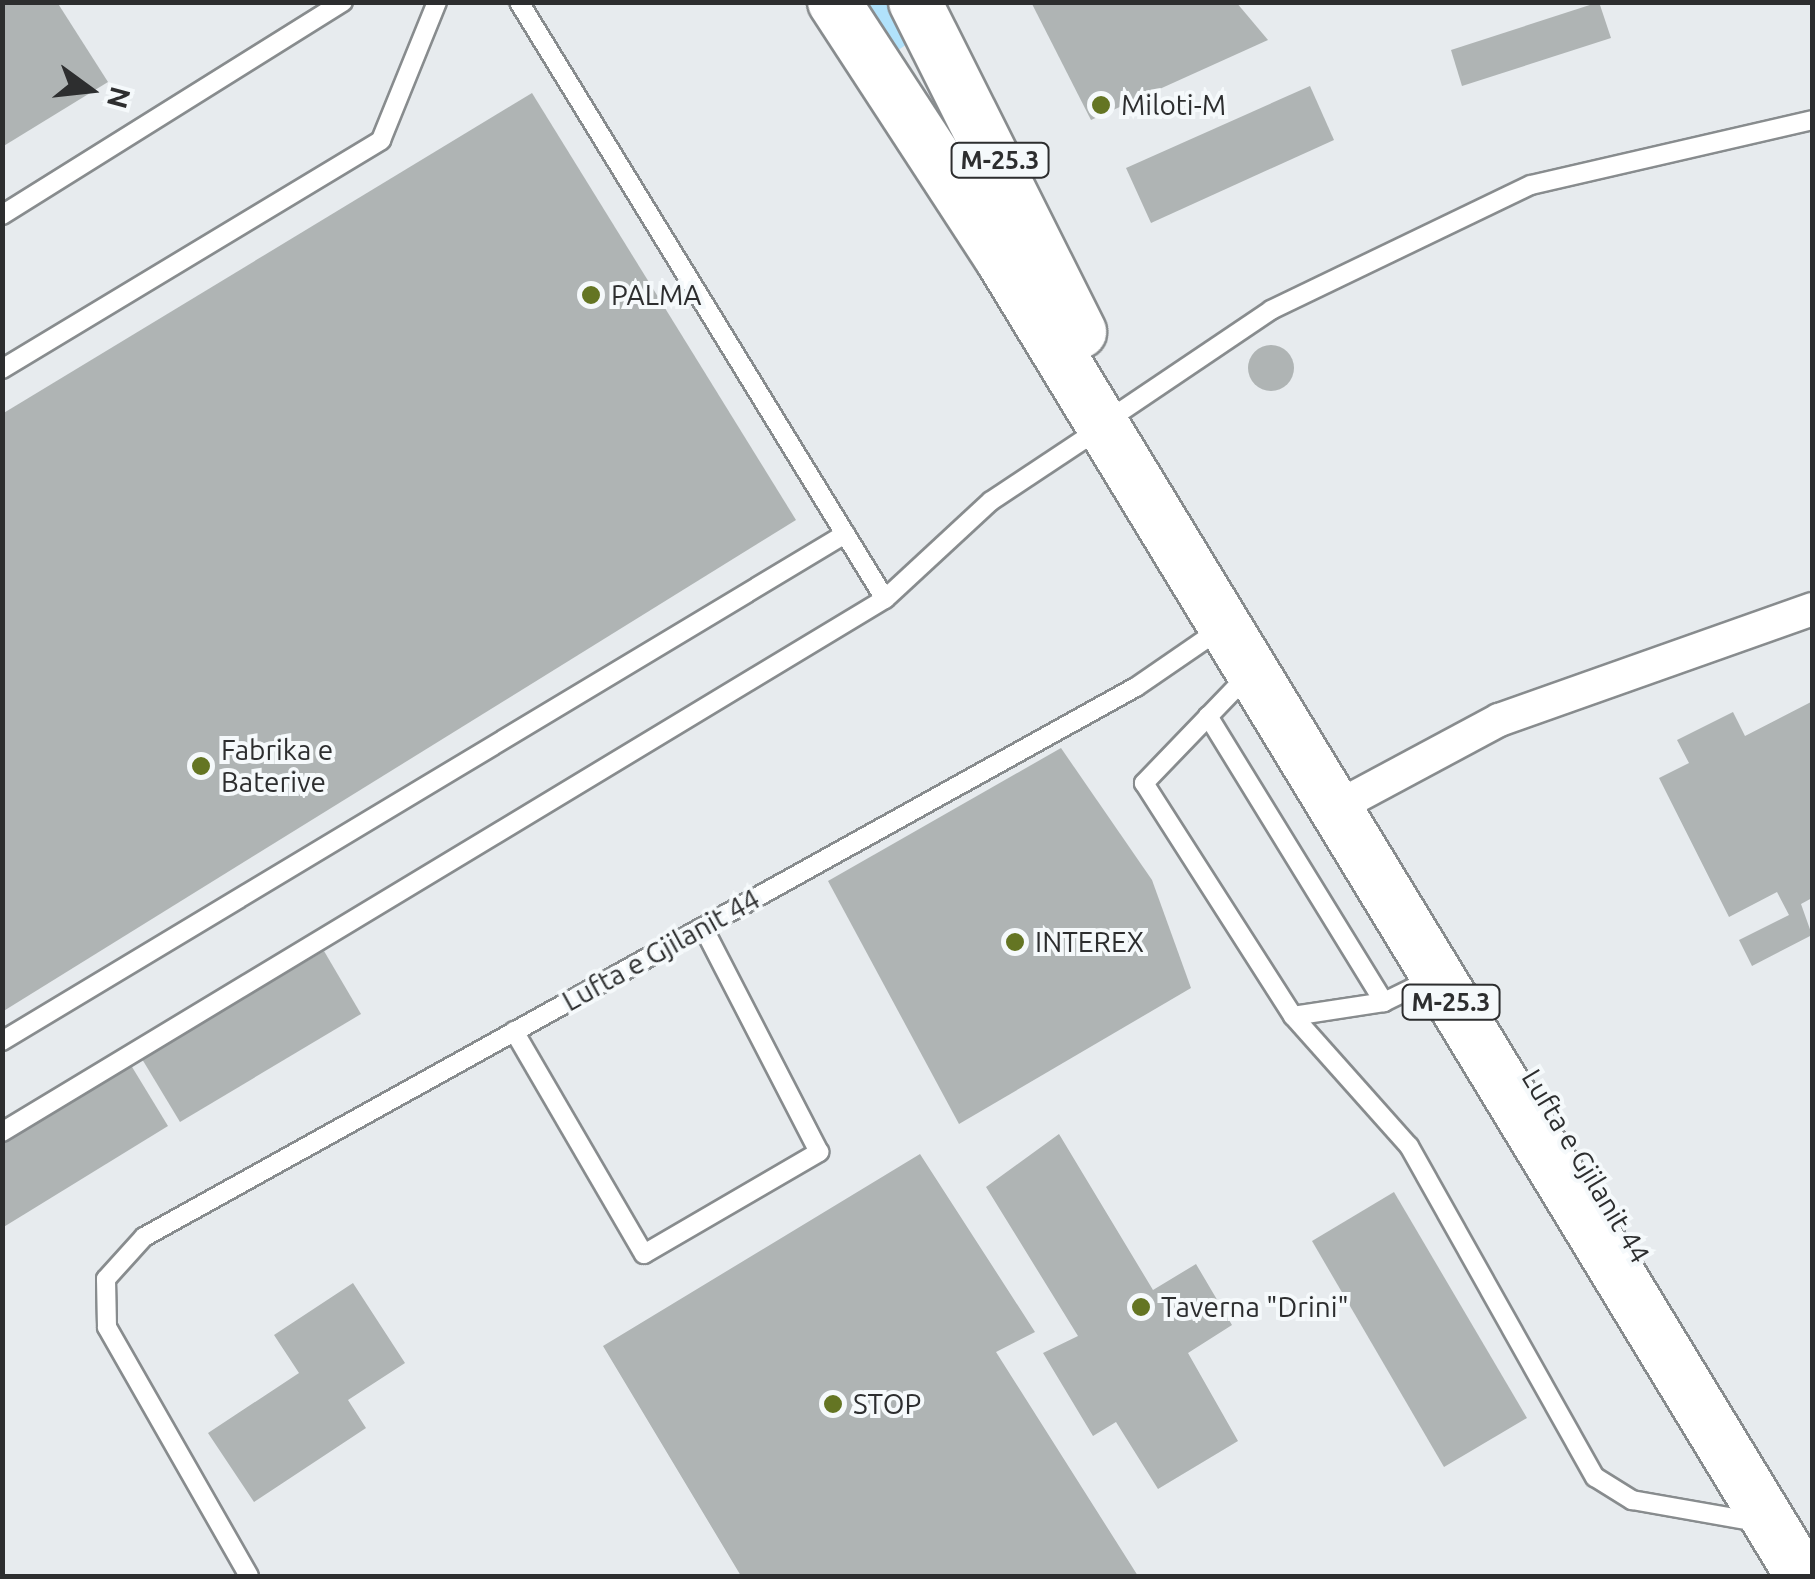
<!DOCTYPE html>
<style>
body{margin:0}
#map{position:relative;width:1815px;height:1579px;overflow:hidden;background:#e7ebee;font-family:Ubuntu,sans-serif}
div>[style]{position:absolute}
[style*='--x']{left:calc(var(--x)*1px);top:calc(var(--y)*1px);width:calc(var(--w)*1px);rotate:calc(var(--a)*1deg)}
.green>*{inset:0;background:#b1e2fb}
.building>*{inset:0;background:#afb4b4}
.round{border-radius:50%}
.roads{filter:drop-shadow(2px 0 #888c8e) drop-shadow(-2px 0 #888c8e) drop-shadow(0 2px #888c8e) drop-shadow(0 -2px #888c8e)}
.lane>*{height:18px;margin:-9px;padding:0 9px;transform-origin:9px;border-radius:9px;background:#fff}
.street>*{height:32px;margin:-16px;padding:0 16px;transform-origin:16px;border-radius:16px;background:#fff}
.primary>*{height:52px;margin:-26px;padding:0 26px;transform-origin:26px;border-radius:26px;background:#fff}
.dots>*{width:28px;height:28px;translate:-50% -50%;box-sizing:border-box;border:5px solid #f5f9fb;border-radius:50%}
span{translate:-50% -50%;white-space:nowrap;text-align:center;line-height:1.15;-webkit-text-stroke:8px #f5f9fb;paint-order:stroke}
.shield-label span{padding:2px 8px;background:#f5f9fb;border:2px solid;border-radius:8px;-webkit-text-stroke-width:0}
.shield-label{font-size:25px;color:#2d2e2f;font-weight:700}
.poi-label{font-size:28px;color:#2d2e2f}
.left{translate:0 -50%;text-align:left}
.street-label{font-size:28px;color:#2d2e2f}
.frame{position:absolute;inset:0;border:5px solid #2d2e2f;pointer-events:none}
.north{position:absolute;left:40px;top:40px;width:100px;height:100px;-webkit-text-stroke:8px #f5f9fb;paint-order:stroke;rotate:105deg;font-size:28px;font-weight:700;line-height:40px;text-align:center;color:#2d2e2f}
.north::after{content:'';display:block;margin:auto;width:35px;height:45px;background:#2d2e2f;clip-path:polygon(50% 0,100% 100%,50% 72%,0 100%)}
</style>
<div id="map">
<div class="green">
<div style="clip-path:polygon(861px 3px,887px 3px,910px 42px,894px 53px)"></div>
</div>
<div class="building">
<div style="clip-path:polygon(2px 2px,57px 2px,108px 82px,2px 147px)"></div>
<div style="clip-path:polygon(1031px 2px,1236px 2px,1268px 40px,1091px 120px)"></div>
<div style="clip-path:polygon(1599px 2px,1611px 38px,1462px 86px,1451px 50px)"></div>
<div style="clip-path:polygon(1310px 86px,1334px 140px,1151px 223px,1126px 168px)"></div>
<div style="clip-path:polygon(532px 93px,796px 520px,2px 1012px,2px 414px)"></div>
<div class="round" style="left:1248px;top:345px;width:46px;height:46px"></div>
<div style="clip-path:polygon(1811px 702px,1812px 898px,1801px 904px,1812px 935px,1752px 966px,1739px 940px,1789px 915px,1777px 892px,1729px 917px,1659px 778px,1689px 763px,1677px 740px,1733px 712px,1745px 736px)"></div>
<div style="clip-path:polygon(1061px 748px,1152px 880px,1191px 988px,959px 1124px,828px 881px)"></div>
<div style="clip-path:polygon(324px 951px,361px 1014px,180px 1122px,142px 1059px)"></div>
<div style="clip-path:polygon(129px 1062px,168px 1126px,2px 1228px,2px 1140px)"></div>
<div style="clip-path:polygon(1059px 1134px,1153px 1290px,1196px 1264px,1232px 1325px,1188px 1353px,1238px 1441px,1158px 1489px,1116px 1422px,1093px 1436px,1043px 1353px,1078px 1336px,986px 1187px)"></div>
<div style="clip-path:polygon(920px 1154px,1035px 1332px,996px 1352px,1138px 1576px,741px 1576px,603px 1346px)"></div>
<div style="clip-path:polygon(1394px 1192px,1527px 1418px,1444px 1467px,1312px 1241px)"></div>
<div style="clip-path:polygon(353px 1283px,405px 1363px,348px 1400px,366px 1428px,254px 1502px,208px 1433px,299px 1373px,274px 1335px)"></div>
</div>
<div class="roads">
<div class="lane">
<div style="--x:519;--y:2;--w:700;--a:58.49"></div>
<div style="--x:2;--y:215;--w:402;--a:-32"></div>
<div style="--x:2;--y:369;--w:443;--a:-31.1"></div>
<div style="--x:381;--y:140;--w:149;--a:-67.9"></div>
<div style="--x:1123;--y:410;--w:179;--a:-34"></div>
<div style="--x:1271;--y:310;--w:288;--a:-25.7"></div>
<div style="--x:1531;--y:185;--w:288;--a:-13"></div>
<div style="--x:1250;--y:673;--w:153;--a:133.9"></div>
<div style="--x:1144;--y:783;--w:277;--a:57.4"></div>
<div style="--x:1293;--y:1016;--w:174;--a:48.3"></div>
<div style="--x:1409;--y:1146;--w:380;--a:60.7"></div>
<div style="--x:1595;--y:1477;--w:44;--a:31.9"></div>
<div style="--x:1632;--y:1500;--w:132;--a:10"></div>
<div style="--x:1208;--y:716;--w:336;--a:58.4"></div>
<div style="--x:1293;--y:1016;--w:92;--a:-8.7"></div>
<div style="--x:1384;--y:1002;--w:57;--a:-26.1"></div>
<div style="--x:514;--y:1031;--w:258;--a:59.8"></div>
<div style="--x:644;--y:1254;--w:203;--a:-30.2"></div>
<div style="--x:819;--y:1152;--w:253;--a:-117.3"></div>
<div style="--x:2;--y:1041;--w:984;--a:-31.02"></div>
<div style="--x:2;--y:1132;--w:1031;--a:-31.12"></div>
<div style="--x:885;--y:599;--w:144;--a:-42.8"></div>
<div style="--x:991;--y:501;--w:128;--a:-33.6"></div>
<div style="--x:249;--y:1576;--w:287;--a:-119.7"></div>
<div style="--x:107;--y:1327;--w:48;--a:-91.2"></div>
<div style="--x:106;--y:1279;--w:57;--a:-47.9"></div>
<div style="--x:144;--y:1237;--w:1134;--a:-29.01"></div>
<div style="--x:1136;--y:687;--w:104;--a:-34.5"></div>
</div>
<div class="street">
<div style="--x:1359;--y:795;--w:159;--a:-28.2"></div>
<div style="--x:1499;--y:720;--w:332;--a:-19.5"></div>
</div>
<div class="primary">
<div style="--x:834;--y:2;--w:306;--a:56.9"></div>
<div style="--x:1001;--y:258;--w:1542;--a:58.71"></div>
<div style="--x:915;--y:2;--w:369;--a:63.4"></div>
</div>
</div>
<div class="dots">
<div style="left:1101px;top:105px;background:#647523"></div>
<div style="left:591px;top:295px;background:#647523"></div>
<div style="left:201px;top:766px;background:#647523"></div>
<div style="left:1015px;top:942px;background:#647523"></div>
<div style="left:1141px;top:1307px;background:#647523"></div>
<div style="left:833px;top:1404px;background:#647523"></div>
</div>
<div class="shield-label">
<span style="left:1000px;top:160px">M-25.3</span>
<span style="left:1451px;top:1002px">M-25.3</span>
</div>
<div class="poi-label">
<span class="left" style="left:1121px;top:105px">Miloti-M</span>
<span class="left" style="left:611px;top:295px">PALMA</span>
<span class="left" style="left:221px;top:766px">Fabrika e<br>Baterive</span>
<span class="left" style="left:1035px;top:942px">INTEREX</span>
<span class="left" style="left:1161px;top:1307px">Taverna "Drini"</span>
<span class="left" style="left:853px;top:1404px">STOP</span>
</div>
<div class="street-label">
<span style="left:661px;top:950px;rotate:-29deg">Lufta e Gjilanit 44</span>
<span style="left:1586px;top:1166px;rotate:59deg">Lufta e Gjilanit 44</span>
</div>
<div class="frame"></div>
<div class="north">N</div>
</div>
